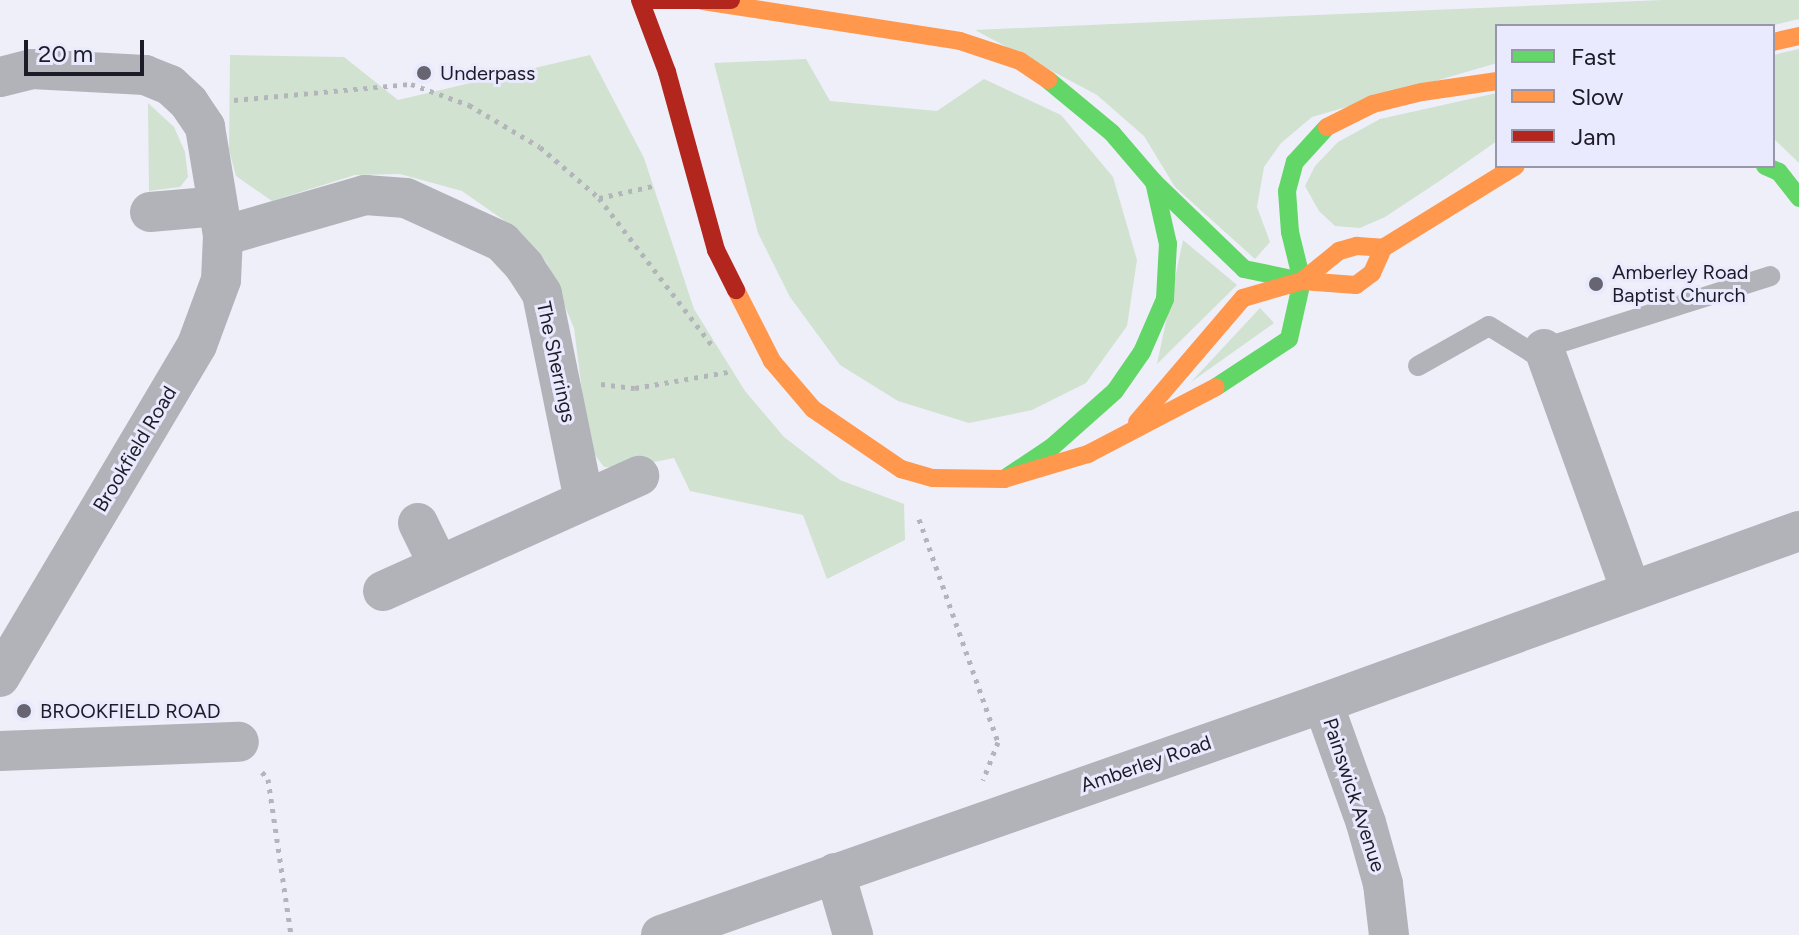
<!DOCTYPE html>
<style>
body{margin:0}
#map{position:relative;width:1799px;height:935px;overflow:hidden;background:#efeffa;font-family:Figtree,sans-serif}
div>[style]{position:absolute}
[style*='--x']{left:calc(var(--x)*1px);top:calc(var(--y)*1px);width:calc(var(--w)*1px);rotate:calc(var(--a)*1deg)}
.green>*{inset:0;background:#d1e2d1}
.path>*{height:5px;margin-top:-2.5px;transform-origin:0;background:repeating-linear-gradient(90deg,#b4b4bb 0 4px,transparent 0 10px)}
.lane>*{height:20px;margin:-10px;padding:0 10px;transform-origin:10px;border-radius:10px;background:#b2b2b9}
.street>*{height:40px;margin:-20px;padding:0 20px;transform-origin:20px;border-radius:20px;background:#b2b2b9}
.fast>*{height:18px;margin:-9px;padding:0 9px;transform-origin:9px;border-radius:9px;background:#63d668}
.slow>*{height:18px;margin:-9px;padding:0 9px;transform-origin:9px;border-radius:9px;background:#ff974d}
.jam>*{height:18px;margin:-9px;padding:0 9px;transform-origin:9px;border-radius:9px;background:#b3261e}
.dots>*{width:22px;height:22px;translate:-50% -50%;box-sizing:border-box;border:4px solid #eaeaff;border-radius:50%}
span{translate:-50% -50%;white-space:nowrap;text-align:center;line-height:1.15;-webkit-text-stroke:6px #eaeaff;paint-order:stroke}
.poi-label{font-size:20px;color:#1c1b27}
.left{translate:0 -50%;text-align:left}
.street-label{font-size:20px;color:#1c1b27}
.legend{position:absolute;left:1495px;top:24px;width:280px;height:144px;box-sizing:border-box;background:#eaeaff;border:2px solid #9897a9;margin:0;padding:10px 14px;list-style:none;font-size:24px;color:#1c1b27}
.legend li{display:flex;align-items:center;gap:16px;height:40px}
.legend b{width:40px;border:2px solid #9897a9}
.scale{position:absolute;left:24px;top:40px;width:120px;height:36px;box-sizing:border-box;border:4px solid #1c1b27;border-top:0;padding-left:10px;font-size:24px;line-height:28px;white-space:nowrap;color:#1c1b27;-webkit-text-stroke:6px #eaeaff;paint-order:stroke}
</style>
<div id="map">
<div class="green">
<div style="clip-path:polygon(1662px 0,1799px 0,1799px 19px,1770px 26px,1497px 26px,1497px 63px,1312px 117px,1281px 143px,1264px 167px,1257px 207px,1270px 242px,1255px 259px,1175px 187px,1144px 136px,1097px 95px,975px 30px)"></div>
<div style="clip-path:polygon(1799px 49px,1799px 163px,1773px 138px,1773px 55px)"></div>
<div style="clip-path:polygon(230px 55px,344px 57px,398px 100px,590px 55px,644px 158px,694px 309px,745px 391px,784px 437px,840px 480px,904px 504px,905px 540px,827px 579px,803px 515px,690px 491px,674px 458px,625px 468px,604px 467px,589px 447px,574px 328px,547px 263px,518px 230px,462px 191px,400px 174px,355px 175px,272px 201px,236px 176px,229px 150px)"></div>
<div style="clip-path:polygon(806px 59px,830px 101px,937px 111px,984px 79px,1061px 115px,1113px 177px,1137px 260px,1127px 326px,1086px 383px,1032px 410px,969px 423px,898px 401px,840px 365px,790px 297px,758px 233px,714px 63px)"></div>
<div style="clip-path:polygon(1497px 93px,1497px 141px,1441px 180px,1385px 217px,1360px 228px,1335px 226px,1319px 211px,1305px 186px,1315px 166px,1338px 142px,1380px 119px)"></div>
<div style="clip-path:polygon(148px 103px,174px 127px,185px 152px,188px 177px,180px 187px,149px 191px)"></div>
<div style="clip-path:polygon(1183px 240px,1237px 285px,1157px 364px)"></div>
<div style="clip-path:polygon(1260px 308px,1274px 323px,1191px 382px)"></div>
</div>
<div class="path">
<div style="--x:234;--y:100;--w:178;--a:-5.2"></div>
<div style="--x:411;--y:84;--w:62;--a:19.9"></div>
<div style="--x:469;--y:105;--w:82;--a:30.6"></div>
<div style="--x:540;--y:147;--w:78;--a:40.8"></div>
<div style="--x:599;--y:198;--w:190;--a:52.5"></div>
<div style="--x:599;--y:198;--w:59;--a:-12.6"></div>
<div style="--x:601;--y:384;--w:34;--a:7"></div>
<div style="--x:635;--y:388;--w:99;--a:-9.8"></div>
<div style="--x:919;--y:519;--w:237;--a:70.5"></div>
<div style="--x:998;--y:742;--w:41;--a:111.5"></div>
<div style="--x:262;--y:772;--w:9;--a:49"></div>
<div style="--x:268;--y:779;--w:158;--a:81.6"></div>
</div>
<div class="lane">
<div style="--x:1418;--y:366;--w:81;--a:-29.4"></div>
<div style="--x:1489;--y:326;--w:49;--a:31.8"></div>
<div style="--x:1531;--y:352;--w:251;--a:-17.6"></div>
</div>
<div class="street">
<div style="--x:0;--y:77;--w:33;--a:-14"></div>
<div style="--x:32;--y:69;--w:113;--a:3"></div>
<div style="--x:145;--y:75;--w:27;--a:22"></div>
<div style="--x:170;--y:85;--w:26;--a:43"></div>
<div style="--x:189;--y:103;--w:29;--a:56"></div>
<div style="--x:205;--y:127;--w:110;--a:80.6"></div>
<div style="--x:223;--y:236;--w:44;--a:92.6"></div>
<div style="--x:221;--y:280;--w:69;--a:110.3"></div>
<div style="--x:197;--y:345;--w:386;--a:120.7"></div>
<div style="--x:150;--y:212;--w:68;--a:-5"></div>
<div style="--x:223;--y:236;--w:148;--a:-16.1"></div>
<div style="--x:365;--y:195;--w:41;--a:4.2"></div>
<div style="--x:406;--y:198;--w:106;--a:24.6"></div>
<div style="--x:502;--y:242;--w:33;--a:47"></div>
<div style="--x:524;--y:266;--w:33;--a:57"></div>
<div style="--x:542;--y:294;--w:210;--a:78.5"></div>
<div style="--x:1544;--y:349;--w:256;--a:70.2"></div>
<div style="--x:418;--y:523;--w:46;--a:64"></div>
<div style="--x:383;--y:591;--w:281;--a:-24.2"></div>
<div style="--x:1323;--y:703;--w:127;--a:70.3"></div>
<div style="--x:1366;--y:823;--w:63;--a:74.4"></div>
<div style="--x:1383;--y:884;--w:51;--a:83.3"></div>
<div style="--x:0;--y:751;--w:239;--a:-2.2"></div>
<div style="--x:835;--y:873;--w:65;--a:73.8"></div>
<div style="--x:661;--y:935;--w:701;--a:-19.31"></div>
<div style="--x:1323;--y:703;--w:506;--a:-19.87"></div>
</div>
<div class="fast">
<div style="--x:1048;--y:80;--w:83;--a:39.6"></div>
<div style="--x:1112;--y:133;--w:65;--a:49.4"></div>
<div style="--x:1154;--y:182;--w:125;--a:44"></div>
<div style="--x:1244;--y:269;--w:59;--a:11.7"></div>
<div style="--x:1302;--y:281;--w:50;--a:-103.8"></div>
<div style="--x:1290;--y:232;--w:41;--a:-94.2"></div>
<div style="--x:1287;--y:191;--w:30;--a:-75"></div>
<div style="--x:1295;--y:162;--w:47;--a:-47.6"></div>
<div style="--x:1765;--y:166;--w:15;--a:23"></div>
<div style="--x:1779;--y:172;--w:33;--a:52"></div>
<div style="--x:1216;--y:387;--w:87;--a:-33.3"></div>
<div style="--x:1289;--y:339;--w:59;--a:-77.4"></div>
<div style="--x:1004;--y:479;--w:58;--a:-33.7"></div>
<div style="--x:1052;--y:447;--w:84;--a:-41.6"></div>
<div style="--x:1115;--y:391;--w:47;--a:-55.3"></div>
<div style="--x:1142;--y:352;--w:58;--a:-66.5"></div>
<div style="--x:1165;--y:299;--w:55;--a:-86.9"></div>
<div style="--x:1168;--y:244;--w:64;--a:-102.7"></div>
</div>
<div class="slow">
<div style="--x:703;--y:1;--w:260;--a:8.8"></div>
<div style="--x:960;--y:41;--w:63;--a:18.4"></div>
<div style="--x:1020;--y:61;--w:34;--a:34"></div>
<div style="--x:1773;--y:42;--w:27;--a:-13"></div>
<div style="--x:1327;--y:127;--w:51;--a:-26.6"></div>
<div style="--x:1373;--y:104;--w:50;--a:-13.8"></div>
<div style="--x:1422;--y:92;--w:76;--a:-8.3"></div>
<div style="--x:1302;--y:281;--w:48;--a:-39"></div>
<div style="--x:1339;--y:251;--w:19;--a:-16"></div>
<div style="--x:1357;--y:246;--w:26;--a:4"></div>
<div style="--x:1383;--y:248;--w:156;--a:-31.7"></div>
<div style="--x:736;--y:290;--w:80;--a:63.1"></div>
<div style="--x:772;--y:361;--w:63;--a:49.5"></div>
<div style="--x:813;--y:409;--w:107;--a:34.3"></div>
<div style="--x:901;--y:469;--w:33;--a:16"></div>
<div style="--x:933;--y:478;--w:71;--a:0.8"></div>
<div style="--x:1004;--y:479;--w:88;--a:-16.6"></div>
<div style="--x:1088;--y:454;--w:144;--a:-27.6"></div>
<div style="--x:1137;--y:422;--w:163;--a:-49.5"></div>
<div style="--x:1243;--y:298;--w:61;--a:-16.1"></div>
<div style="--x:1302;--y:281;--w:54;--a:4.2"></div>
<div style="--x:1356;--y:285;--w:20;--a:-37"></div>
<div style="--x:1372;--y:273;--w:27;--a:-66"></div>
</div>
<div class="jam">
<div style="--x:640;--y:0;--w:77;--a:69.4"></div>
<div style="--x:667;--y:72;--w:185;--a:74.6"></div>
<div style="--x:716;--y:250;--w:45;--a:63.4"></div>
<div style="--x:652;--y:0;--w:79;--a:0"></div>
</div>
<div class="dots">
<div style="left:424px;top:73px;background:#666571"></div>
<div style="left:1596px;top:284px;background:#666571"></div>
<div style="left:24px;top:711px;background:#666571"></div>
</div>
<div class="poi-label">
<span class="left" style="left:440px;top:73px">Underpass</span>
<span class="left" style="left:1612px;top:284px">Amberley Road<br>Baptist Church</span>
<span class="left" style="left:40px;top:711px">BROOKFIELD ROAD</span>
</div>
<div class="street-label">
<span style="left:556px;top:362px;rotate:78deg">The Sherrings</span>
<span style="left:135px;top:449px;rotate:-59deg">Brookfield Road</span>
<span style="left:1146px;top:764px;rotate:-19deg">Amberley Road</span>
<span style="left:1354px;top:795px;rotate:72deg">Painswick Avenue</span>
</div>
<ul class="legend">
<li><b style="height:10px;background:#63d668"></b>Fast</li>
<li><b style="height:10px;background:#ff974d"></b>Slow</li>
<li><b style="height:10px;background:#b3261e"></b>Jam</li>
</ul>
<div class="scale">20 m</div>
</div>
